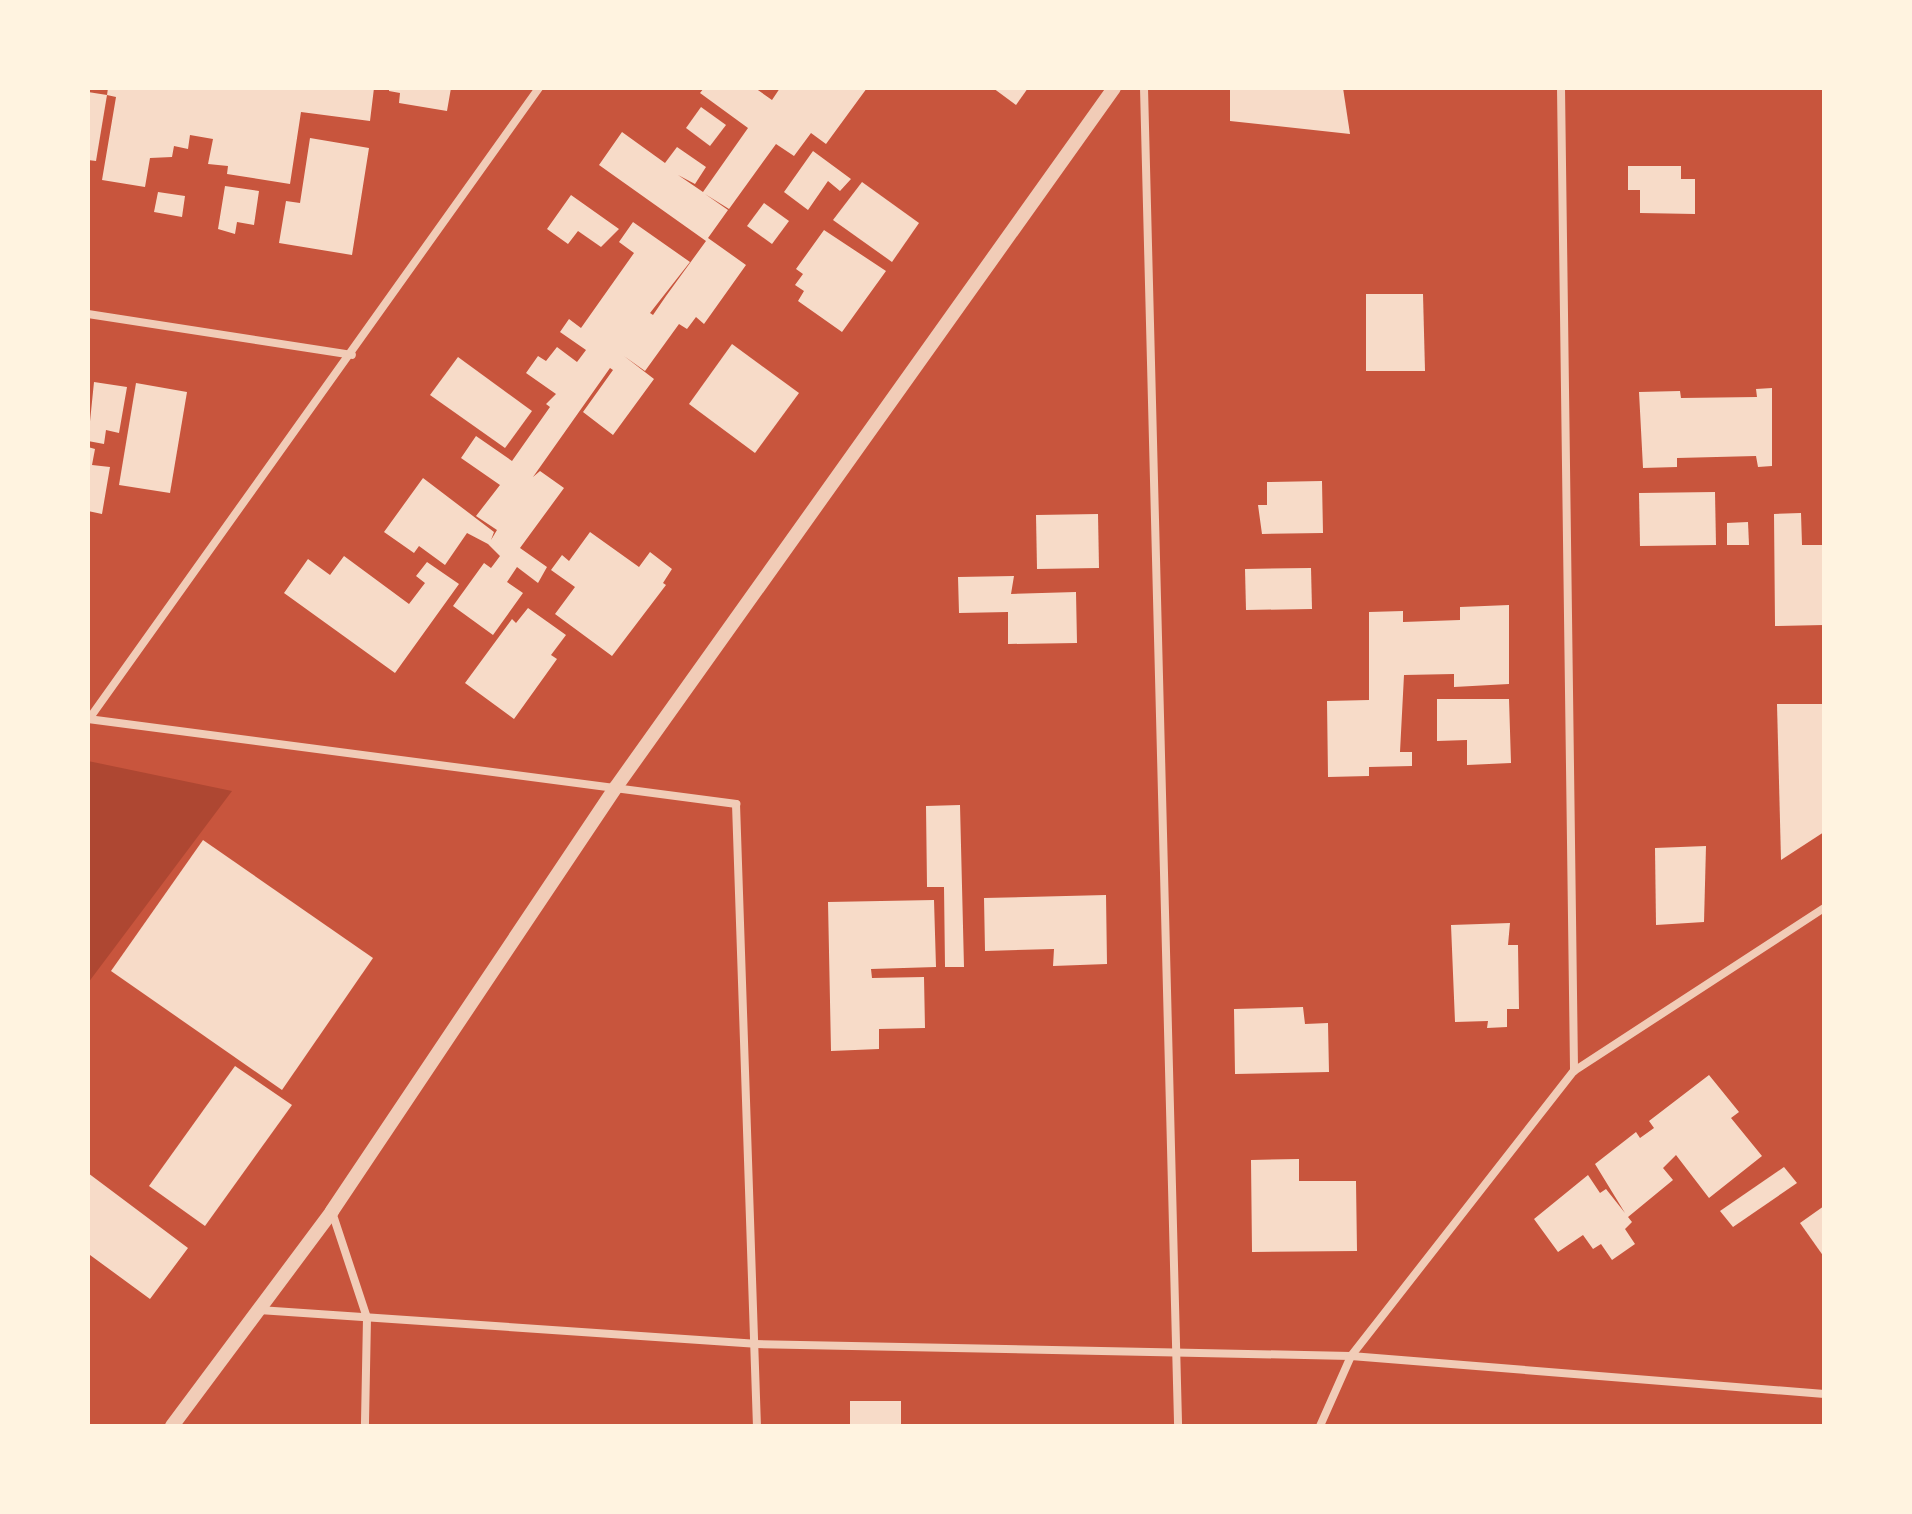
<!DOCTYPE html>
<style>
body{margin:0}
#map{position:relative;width:1912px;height:1514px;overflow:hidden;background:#c8553d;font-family:"Exo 2",sans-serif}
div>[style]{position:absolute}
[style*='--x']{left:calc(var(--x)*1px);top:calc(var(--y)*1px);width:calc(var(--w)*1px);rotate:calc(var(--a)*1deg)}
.green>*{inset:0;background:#ae4732}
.building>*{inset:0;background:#f7dbc8}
.minor>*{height:8px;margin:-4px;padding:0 4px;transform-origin:4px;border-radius:4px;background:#f1ccb7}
.tertiary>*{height:14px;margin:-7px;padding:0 7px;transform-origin:7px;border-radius:7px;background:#f1ccb7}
span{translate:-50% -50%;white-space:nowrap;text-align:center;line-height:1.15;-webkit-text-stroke:8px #fff3e0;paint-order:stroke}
.frame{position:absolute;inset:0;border:90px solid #fff3e0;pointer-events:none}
</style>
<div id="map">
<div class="green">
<div style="clip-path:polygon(88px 761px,232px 791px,88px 983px)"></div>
</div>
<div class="building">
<div style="clip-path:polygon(108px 88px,374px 88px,370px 121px,301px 112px,290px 184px,227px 174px,228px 166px,208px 164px,213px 139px,190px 135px,188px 149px,174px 146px,172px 157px,150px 158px,145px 187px,102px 180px,116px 97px,107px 95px)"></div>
<div style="clip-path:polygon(389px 88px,451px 88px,447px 111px,399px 103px,400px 93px,389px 91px)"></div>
<div style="clip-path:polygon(704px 88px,755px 88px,772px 100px,780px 88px,867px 88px,826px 144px,811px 133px,794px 156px,776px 144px,729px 209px,705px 194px,728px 210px,708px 238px,746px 265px,704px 324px,696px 317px,687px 329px,679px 324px,645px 371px,624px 356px,654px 379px,613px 435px,583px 412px,613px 370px,610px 368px,533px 477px,540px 471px,564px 488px,520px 548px,547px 567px,538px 583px,517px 567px,507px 582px,523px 593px,493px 635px,453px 606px,484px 563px,491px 568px,500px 556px,488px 544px,467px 533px,445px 565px,419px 546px,414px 553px,384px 532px,423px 478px,494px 532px,491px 540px,497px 530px,476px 516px,500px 485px,461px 458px,476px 436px,512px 461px,550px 407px,546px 404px,556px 394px,526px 373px,538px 356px,546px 361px,557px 347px,577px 362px,586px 350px,560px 332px,569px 319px,581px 328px,634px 253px,619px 242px,633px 222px,690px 262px,650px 313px,653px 315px,666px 296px,706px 241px,599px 165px,622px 132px,665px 163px,677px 147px,706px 167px,695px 184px,678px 175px,703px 192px,748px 128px,700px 93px)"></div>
<div style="clip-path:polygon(993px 88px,1028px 88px,1016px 105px)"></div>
<div style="clip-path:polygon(1230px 88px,1343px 88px,1350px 134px,1230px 121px)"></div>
<div style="clip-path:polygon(88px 92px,107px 95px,96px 161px,88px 160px)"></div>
<div style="clip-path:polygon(701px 107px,726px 125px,710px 146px,686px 128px)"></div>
<div style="clip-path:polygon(310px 138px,369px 148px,352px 255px,279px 243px,286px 201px,300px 203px)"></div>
<div style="clip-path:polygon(813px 151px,851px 179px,840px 191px,828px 181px,808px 210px,784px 192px)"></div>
<div style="clip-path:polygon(1628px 166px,1681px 166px,1681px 179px,1695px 179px,1695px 214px,1640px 213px,1640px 190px,1628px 190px)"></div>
<div style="clip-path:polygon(862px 182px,919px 223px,892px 262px,833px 220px)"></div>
<div style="clip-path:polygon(225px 186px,259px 191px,254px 225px,237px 222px,235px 234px,218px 229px)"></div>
<div style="clip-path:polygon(158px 192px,185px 196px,182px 217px,154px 212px)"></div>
<div style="clip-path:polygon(571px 195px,619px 229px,601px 247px,578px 231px,568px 244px,547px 229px)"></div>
<div style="clip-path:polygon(764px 203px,789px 221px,772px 244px,747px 226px)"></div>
<div style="clip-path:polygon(824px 230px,886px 271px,842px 332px,798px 301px,804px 291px,795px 285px,803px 274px,796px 269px)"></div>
<div style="clip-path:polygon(1366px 294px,1423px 294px,1425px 371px,1366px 371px)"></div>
<div style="clip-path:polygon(732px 344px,799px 393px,755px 453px,689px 404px)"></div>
<div style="clip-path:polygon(458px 357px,532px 411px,505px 448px,430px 395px)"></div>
<div style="clip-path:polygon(94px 382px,127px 387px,119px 433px,106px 430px,104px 444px,88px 441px)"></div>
<div style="clip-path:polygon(136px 383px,187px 392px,170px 493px,119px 485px)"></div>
<div style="clip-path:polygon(1772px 388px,1772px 466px,1758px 467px,1756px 456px,1677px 458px,1677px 467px,1643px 468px,1639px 392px,1680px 391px,1681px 398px,1757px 397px,1756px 389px)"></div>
<div style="clip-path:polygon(88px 447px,95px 449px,92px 465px,110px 467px,102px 514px,88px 511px)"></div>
<div style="clip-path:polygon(1322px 481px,1323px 533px,1262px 534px,1258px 505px,1267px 505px,1267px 482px)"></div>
<div style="clip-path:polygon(1715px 492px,1716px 545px,1640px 546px,1639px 493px)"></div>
<div style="clip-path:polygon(1801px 513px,1802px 545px,1824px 545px,1824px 625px,1775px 626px,1774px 514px)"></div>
<div style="clip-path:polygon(1098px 514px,1099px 568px,1037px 569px,1036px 515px)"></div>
<div style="clip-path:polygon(1748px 522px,1749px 545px,1727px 545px,1727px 523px)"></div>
<div style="clip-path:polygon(590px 532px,639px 567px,650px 552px,672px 569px,663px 583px,666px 585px,612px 656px,555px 614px,575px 587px,551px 570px,562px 555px,569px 561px)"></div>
<div style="clip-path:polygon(344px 556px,409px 604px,425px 583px,416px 576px,427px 562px,459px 584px,395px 673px,284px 593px,308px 559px,330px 575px)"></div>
<div style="clip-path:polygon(1311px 568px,1312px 609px,1246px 610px,1245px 569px)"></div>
<div style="clip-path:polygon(1014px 576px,1011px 594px,1076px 592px,1077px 643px,1008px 644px,1008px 612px,959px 613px,958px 577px)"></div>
<div style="clip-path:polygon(1509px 605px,1509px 684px,1454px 687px,1454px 674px,1404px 675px,1400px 752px,1412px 752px,1412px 766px,1369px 767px,1369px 776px,1328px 777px,1327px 701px,1369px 700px,1369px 612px,1403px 611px,1403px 622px,1460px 620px,1460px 607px)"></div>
<div style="clip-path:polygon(528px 608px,566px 635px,551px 655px,557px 659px,514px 719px,465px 683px,512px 619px,516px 623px)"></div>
<div style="clip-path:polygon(1437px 699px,1509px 699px,1511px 763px,1467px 765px,1467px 740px,1437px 741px)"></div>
<div style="clip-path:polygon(1777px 704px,1824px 704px,1824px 832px,1781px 860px)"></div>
<div style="clip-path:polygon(960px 805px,964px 967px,945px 967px,944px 887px,927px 887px,926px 806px)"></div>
<div style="clip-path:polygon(203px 840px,373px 958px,282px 1090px,111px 971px)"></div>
<div style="clip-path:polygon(1706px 846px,1704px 922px,1656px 925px,1655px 848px)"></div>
<div style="clip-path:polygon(1106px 895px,1107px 964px,1053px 966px,1054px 949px,985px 951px,984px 898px)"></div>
<div style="clip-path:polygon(934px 900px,936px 967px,871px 969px,872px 978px,924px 977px,925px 1028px,879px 1029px,879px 1049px,831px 1051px,828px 902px)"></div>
<div style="clip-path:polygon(1510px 923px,1508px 945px,1518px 945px,1519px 1009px,1507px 1009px,1507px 1027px,1487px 1028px,1488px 1021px,1455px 1022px,1451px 925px)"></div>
<div style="clip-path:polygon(1303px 1007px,1305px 1024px,1328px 1023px,1329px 1072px,1235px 1074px,1234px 1009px)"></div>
<div style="clip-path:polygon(235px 1066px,292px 1105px,205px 1226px,149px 1186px)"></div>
<div style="clip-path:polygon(1709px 1075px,1739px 1112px,1731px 1118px,1762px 1156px,1709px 1198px,1676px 1155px,1663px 1168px,1673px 1180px,1628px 1217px,1632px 1222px,1625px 1229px,1635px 1244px,1612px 1260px,1601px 1244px,1593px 1249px,1583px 1235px,1558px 1252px,1534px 1219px,1588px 1175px,1600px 1193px,1606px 1189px,1625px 1213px,1595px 1164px,1636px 1132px,1640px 1138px,1654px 1128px,1649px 1121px)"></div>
<div style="clip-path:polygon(1299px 1159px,1299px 1181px,1356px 1181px,1357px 1251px,1252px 1252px,1251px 1160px)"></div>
<div style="clip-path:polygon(1784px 1167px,1797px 1183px,1733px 1227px,1720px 1211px)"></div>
<div style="clip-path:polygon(88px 1173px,188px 1248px,150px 1299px,90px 1255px,88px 1257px)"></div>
<div style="clip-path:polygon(1824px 1206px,1824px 1257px,1800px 1223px)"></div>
<div style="clip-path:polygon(850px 1401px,901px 1401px,901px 1426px,850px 1426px)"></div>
</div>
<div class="minor">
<div style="--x:1144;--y:88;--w:1338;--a:88.54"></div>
<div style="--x:1561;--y:88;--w:983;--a:89.24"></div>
<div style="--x:88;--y:314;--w:267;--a:8.8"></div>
<div style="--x:88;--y:719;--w:654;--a:7.47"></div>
<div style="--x:736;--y:804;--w:622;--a:88.07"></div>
<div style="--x:89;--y:719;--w:775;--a:-54.51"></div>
<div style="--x:332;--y:1212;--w:112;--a:71.7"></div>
<div style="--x:367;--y:1318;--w:108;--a:91.1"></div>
<div style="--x:259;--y:1310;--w:497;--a:3.9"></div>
<div style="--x:755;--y:1344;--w:596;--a:1.15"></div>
<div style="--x:1351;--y:1356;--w:475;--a:4.6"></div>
<div style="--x:1320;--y:1426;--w:77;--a:-66.1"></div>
<div style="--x:1351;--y:1356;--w:362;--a:-52"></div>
<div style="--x:1574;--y:1071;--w:298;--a:-33.1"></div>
</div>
<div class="tertiary">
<div style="--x:172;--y:1426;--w:268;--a:-53.3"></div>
<div style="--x:332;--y:1211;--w:510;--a:-56.19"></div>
<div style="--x:616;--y:787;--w:858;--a:-54.53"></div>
</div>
<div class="frame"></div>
</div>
